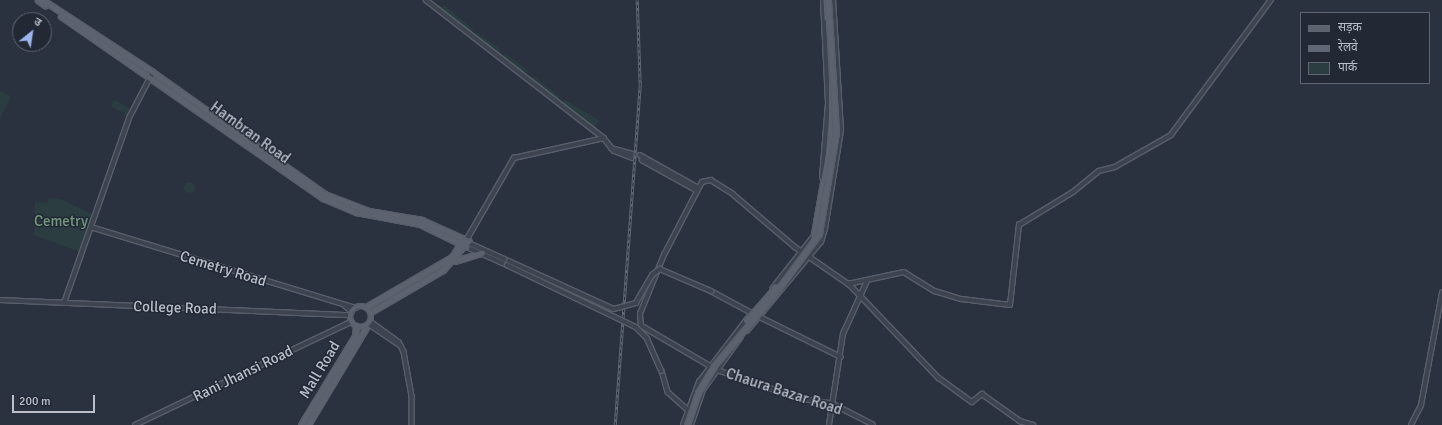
<!DOCTYPE html>
<meta charset="utf-8">
<style>
body{margin:0}
#map{position:relative;width:1442px;height:425px;overflow:hidden;background:#2a313f;font-family:Signika,"Noto Sans Devanagari",sans-serif}
div>[style]{position:absolute}
[style*='--x']{left:calc(var(--x)*1px);top:calc(var(--y)*1px);width:calc(var(--w)*1px);rotate:calc(var(--a)*1deg)}
.green>*{inset:0;background:#2b3d40}
.round{border-radius:50%}
.minor-tunnel>*{height:3.5px;margin-top:-1.75px;transform-origin:0;background:repeating-linear-gradient(90deg,#404654 0 3.5px,transparent 0 5.5px)}
.roads{filter:drop-shadow(1px 0 #585f6a) drop-shadow(-1px 0 #585f6a) drop-shadow(0 1px #585f6a) drop-shadow(0 -1px #585f6a)}
.minor>*{height:3.5px;margin:-1.75px;padding:0 1.75px;transform-origin:1.75px;border-radius:1.75px;background:#3d444f}
.major>*{height:4.5px;margin:-2.25px;padding:0 2.25px;transform-origin:2.25px;border-radius:2.25px;background:#5c636f}
.major>.ring{margin:-2.25px;padding:0;box-sizing:content-box;background:none;border:4.5px solid #5c636f;border-radius:50%}
.rail>*{height:2.5px;margin-top:-1.25px;transform-origin:0;background:repeating-linear-gradient(90deg,#222935 0 3px,#606876 0 6px);box-sizing:border-box;border-block:1px solid #606876}
.bridges{filter:drop-shadow(1px 0 #585f6a) drop-shadow(-1px 0 #585f6a) drop-shadow(0 1px #585f6a) drop-shadow(0 -1px #585f6a)}
.minor-bridge>*{height:3.5px;margin:-1.75px;padding:0 1.75px;transform-origin:1.75px;border-radius:1.75px;background:#3d444f}
.major-bridge>*{height:4.5px;margin:-2.25px;padding:0 2.25px;transform-origin:2.25px;border-radius:2.25px;background:#5c636f}
span{translate:-50% -50%;white-space:nowrap;text-align:center;line-height:1.15;-webkit-text-stroke:3px #222935;paint-order:stroke}
.street-label{font-size:15px;color:#babfca}
.park-label{font-size:15px;color:#74987e}
.legend{position:absolute;left:1300px;top:12px;width:130px;height:72px;box-sizing:border-box;background:#222935;border:1px solid #5f6571;margin:0;padding:5px 7px;list-style:none;font-size:12px;color:#babfca}
.legend li{display:flex;align-items:center;gap:8px;height:20px}
.legend b{width:20px;border:1px solid #5f6571}
.north{position:absolute;left:12px;top:12px;width:40px;height:40px;box-sizing:border-box;background:#222935;border:1px solid #5f6571;border-radius:50%;rotate:30deg;font-size:11px;font-weight:700;line-height:16px;text-align:center;color:#babfca}
.north::after{content:'';display:block;margin:auto;width:14px;height:18px;background:#9cb6ed;clip-path:polygon(50% 0,100% 100%,50% 72%,0 100%)}
.scale{position:absolute;left:12px;top:395px;width:83px;height:18px;box-sizing:border-box;border:2px solid #babfca;border-top:0;padding-left:5px;font-size:12px;line-height:14px;white-space:nowrap;color:#babfca;-webkit-text-stroke:3px #222935;paint-order:stroke}
</style>
<div id="map">
<div class="green">
<div style="clip-path:polygon(444px 5px,473px 29px,471px 34px,442px 9px)"></div>
<div style="clip-path:polygon(476px 32px,500px 49px,497px 54px,475px 36px)"></div>
<div style="clip-path:polygon(505px 53px,528px 71px,525px 76px,503px 58px)"></div>
<div style="clip-path:polygon(534px 76px,560px 97px,556px 100px,531px 80px)"></div>
<div style="clip-path:polygon(0 91px,11px 96px,0 118px)"></div>
<div style="clip-path:polygon(114px 100px,130px 108px,127px 115px,111px 106px)"></div>
<div style="clip-path:polygon(565px 100px,599px 120px,595px 128px,561px 104px)"></div>
<div class="round" style="left:183.5px;top:181.5px;width:11px;height:11px"></div>
<div style="clip-path:polygon(49px 198px,61px 199px,94px 215px,80px 252px,34px 235px,35px 202px,47px 203px)"></div>
</div>
<div class="minor-tunnel">
<div style="--x:633;--y:158;--w:9;--a:13"></div>
</div>
<div class="roads">
<div class="minor">
<div style="--x:426;--y:0;--w:225;--a:37.8"></div>
<div style="--x:604;--y:138;--w:16;--a:52"></div>
<div style="--x:614;--y:151;--w:20;--a:20"></div>
<div style="--x:611;--y:148;--w:23;--a:15"></div>
<div style="--x:640;--y:155;--w:65;--a:29.3"></div>
<div style="--x:642;--y:160;--w:62;--a:29.1"></div>
<div style="--x:822;--y:178;--w:75;--a:-85.4"></div>
<div style="--x:828;--y:103;--w:103;--a:-92.8"></div>
<div style="--x:91;--y:227;--w:277;--a:17"></div>
<div style="--x:467;--y:239;--w:94;--a:-59.9"></div>
<div style="--x:514;--y:158;--w:92;--a:-12.5"></div>
<div style="--x:469;--y:243;--w:44;--a:24.2"></div>
<div style="--x:467;--y:247;--w:44;--a:24.2"></div>
<div style="--x:848;--y:284;--w:57;--a:-12.1"></div>
<div style="--x:904;--y:272;--w:36;--a:32"></div>
<div style="--x:935;--y:291;--w:28;--a:17"></div>
<div style="--x:962;--y:299;--w:48;--a:7.1"></div>
<div style="--x:1010;--y:305;--w:81;--a:-83.6"></div>
<div style="--x:1019;--y:225;--w:63;--a:-31.4"></div>
<div style="--x:1073;--y:192;--w:33;--a:-39"></div>
<div style="--x:1099;--y:171;--w:16;--a:-14"></div>
<div style="--x:1115;--y:167;--w:64;--a:-29.7"></div>
<div style="--x:1171;--y:135;--w:168;--a:-53.5"></div>
<div style="--x:772;--y:289;--w:66;--a:-51.7"></div>
<div style="--x:711;--y:291;--w:47;--a:28.2"></div>
<div style="--x:0;--y:300;--w:350;--a:2.5"></div>
<div style="--x:64;--y:303;--w:196;--a:-70.6"></div>
<div style="--x:129;--y:118;--w:52;--a:-62.4"></div>
<div style="--x:345;--y:306;--w:9;--a:36"></div>
<div style="--x:760;--y:317;--w:90;--a:26.3"></div>
<div style="--x:371;--y:322;--w:34;--a:36"></div>
<div style="--x:399;--y:342;--w:11;--a:63"></div>
<div style="--x:404;--y:352;--w:45;--a:79.7"></div>
<div style="--x:412;--y:396;--w:29;--a:90"></div>
<div style="--x:370;--y:325;--w:37;--a:34"></div>
<div style="--x:747;--y:331;--w:116;--a:-50.3"></div>
<div style="--x:821;--y:242;--w:14;--a:-73"></div>
<div style="--x:825;--y:229;--w:100;--a:-80.8"></div>
<div style="--x:841;--y:130;--w:130;--a:-93.5"></div>
<div style="--x:662;--y:371;--w:22;--a:74"></div>
<div style="--x:668;--y:392;--w:27;--a:42"></div>
<div style="--x:135;--y:425;--w:239;--a:-25.5"></div>
<div style="--x:683;--y:425;--w:46;--a:-69.6"></div>
<div style="--x:699;--y:382;--w:81;--a:-52.6"></div>
<div style="--x:691;--y:425;--w:37;--a:-71"></div>
<div style="--x:703;--y:390;--w:65;--a:-54.4"></div>
<div style="--x:829;--y:425;--w:92;--a:-81.3"></div>
<div style="--x:843;--y:334;--w:58;--a:-65.6"></div>
<div style="--x:873;--y:425;--w:46;--a:-152.9"></div>
<div style="--x:832;--y:404;--w:32;--a:-171"></div>
<div style="--x:800;--y:399;--w:89;--a:-161"></div>
<div style="--x:716;--y:370;--w:87;--a:-149.6"></div>
<div style="--x:641;--y:326;--w:12;--a:-95"></div>
<div style="--x:640;--y:314;--w:64;--a:-67.9"></div>
<div style="--x:664;--y:255;--w:82;--a:-62.5"></div>
<div style="--x:702;--y:182;--w:9;--a:-13"></div>
<div style="--x:711;--y:180;--w:26;--a:32"></div>
<div style="--x:733;--y:194;--w:82;--a:40.5"></div>
<div style="--x:795;--y:247;--w:67;--a:34.6"></div>
<div style="--x:850;--y:285;--w:129;--a:46.3"></div>
<div style="--x:939;--y:378;--w:41;--a:36"></div>
<div style="--x:972;--y:402;--w:13;--a:-39"></div>
<div style="--x:982;--y:394;--w:47;--a:35.4"></div>
<div style="--x:1020;--y:421;--w:14;--a:17"></div>
<div style="--x:1411;--y:425;--w:22;--a:-63"></div>
<div style="--x:1421;--y:405;--w:114;--a:-79.4"></div>
</div>
<div class="major">
<div style="--x:38;--y:0;--w:9;--a:36"></div>
<div style="--x:43;--y:0;--w:131;--a:33.2"></div>
<div style="--x:153;--y:72;--w:211;--a:35.3"></div>
<div style="--x:325;--y:194;--w:47;--a:21.1"></div>
<div style="--x:369;--y:211;--w:54;--a:9.6"></div>
<div style="--x:422;--y:220;--w:51;--a:24.1"></div>
<div style="--x:469;--y:241;--w:38;--a:131"></div>
<div style="--x:444;--y:270;--w:83;--a:149.7"></div>
<div style="--x:826;--y:0;--w:18;--a:87"></div>
<div style="--x:61;--y:16;--w:319;--a:34.8"></div>
<div style="--x:323;--y:198;--w:36;--a:23"></div>
<div style="--x:356;--y:212;--w:65;--a:10.6"></div>
<div style="--x:420;--y:224;--w:52;--a:26.1"></div>
<div style="--x:813;--y:240;--w:105;--a:-80.1"></div>
<div style="--x:831;--y:137;--w:52;--a:-90"></div>
<div style="--x:455;--y:261;--w:28;--a:-17"></div>
<div class="ring" style="left:350px;top:306px;width:17.5px;height:17.5px"></div>
<div style="--x:366;--y:307;--w:99;--a:-30.2"></div>
<div style="--x:452;--y:257;--w:19;--a:-58"></div>
<div style="--x:301;--y:425;--w:104;--a:-58.8"></div>
<div style="--x:355;--y:336;--w:9;--a:-84"></div>
<div style="--x:308;--y:425;--w:113;--a:-59.1"></div>
</div>
</div>
<div class="rail">
<div style="--x:615;--y:425;--w:340;--a:-85.8"></div>
<div style="--x:640;--y:86;--w:86;--a:-92"></div>
</div>
<div class="bridges">
<div class="minor-bridge">
<div style="--x:509;--y:261;--w:115;--a:24.6"></div>
<div style="--x:614;--y:309;--w:23;--a:-15"></div>
<div style="--x:636;--y:303;--w:32;--a:-60"></div>
<div style="--x:652;--y:275;--w:10;--a:-37"></div>
<div style="--x:660;--y:269;--w:56;--a:23.3"></div>
<div style="--x:507;--y:265;--w:143;--a:25.7"></div>
<div style="--x:636;--y:327;--w:16;--a:45"></div>
<div style="--x:647;--y:338;--w:36;--a:66"></div>
</div>
<div class="major-bridge">
<div style="--x:747;--y:320;--w:43;--a:-48.8"></div>
<div style="--x:687;--y:425;--w:34;--a:-71"></div>
<div style="--x:698;--y:393;--w:31;--a:-59"></div>
<div style="--x:714;--y:366;--w:92;--a:-49.9"></div>
<div style="--x:773;--y:296;--w:77;--a:-53.4"></div>
<div style="--x:819;--y:234;--w:103;--a:-80.5"></div>
<div style="--x:836;--y:132;--w:132;--a:-93.5"></div>
</div>
</div>
<div class="street-label">
<span style="left:250px;top:133px;rotate:36deg">Hambran Road</span>
<span style="left:223px;top:269px;rotate:17deg">Cemetry Road</span>
<span style="left:175px;top:308px;rotate:2deg">College Road</span>
<span style="left:320px;top:370px;rotate:-59deg">Mall Road</span>
<span style="left:243px;top:374px;rotate:-26deg">Rani Jhansi Road</span>
<span style="left:784px;top:392px;rotate:18deg">Chaura Bazar Road</span>
</div>
<div class="park-label">
<span style="left:61px;top:222px">Cemetry</span>
</div>
<ul class="legend">
<li><b style="height:5px;background:#5c636f"></b>सड़क</li>
<li><b style="height:5px;background:#606876"></b>रेलवे</li>
<li><b style="height:11px;background:#2b3d40"></b>पार्क</li>
</ul>
<div class="north">उ</div>
<div class="scale">200 m</div>
</div>
